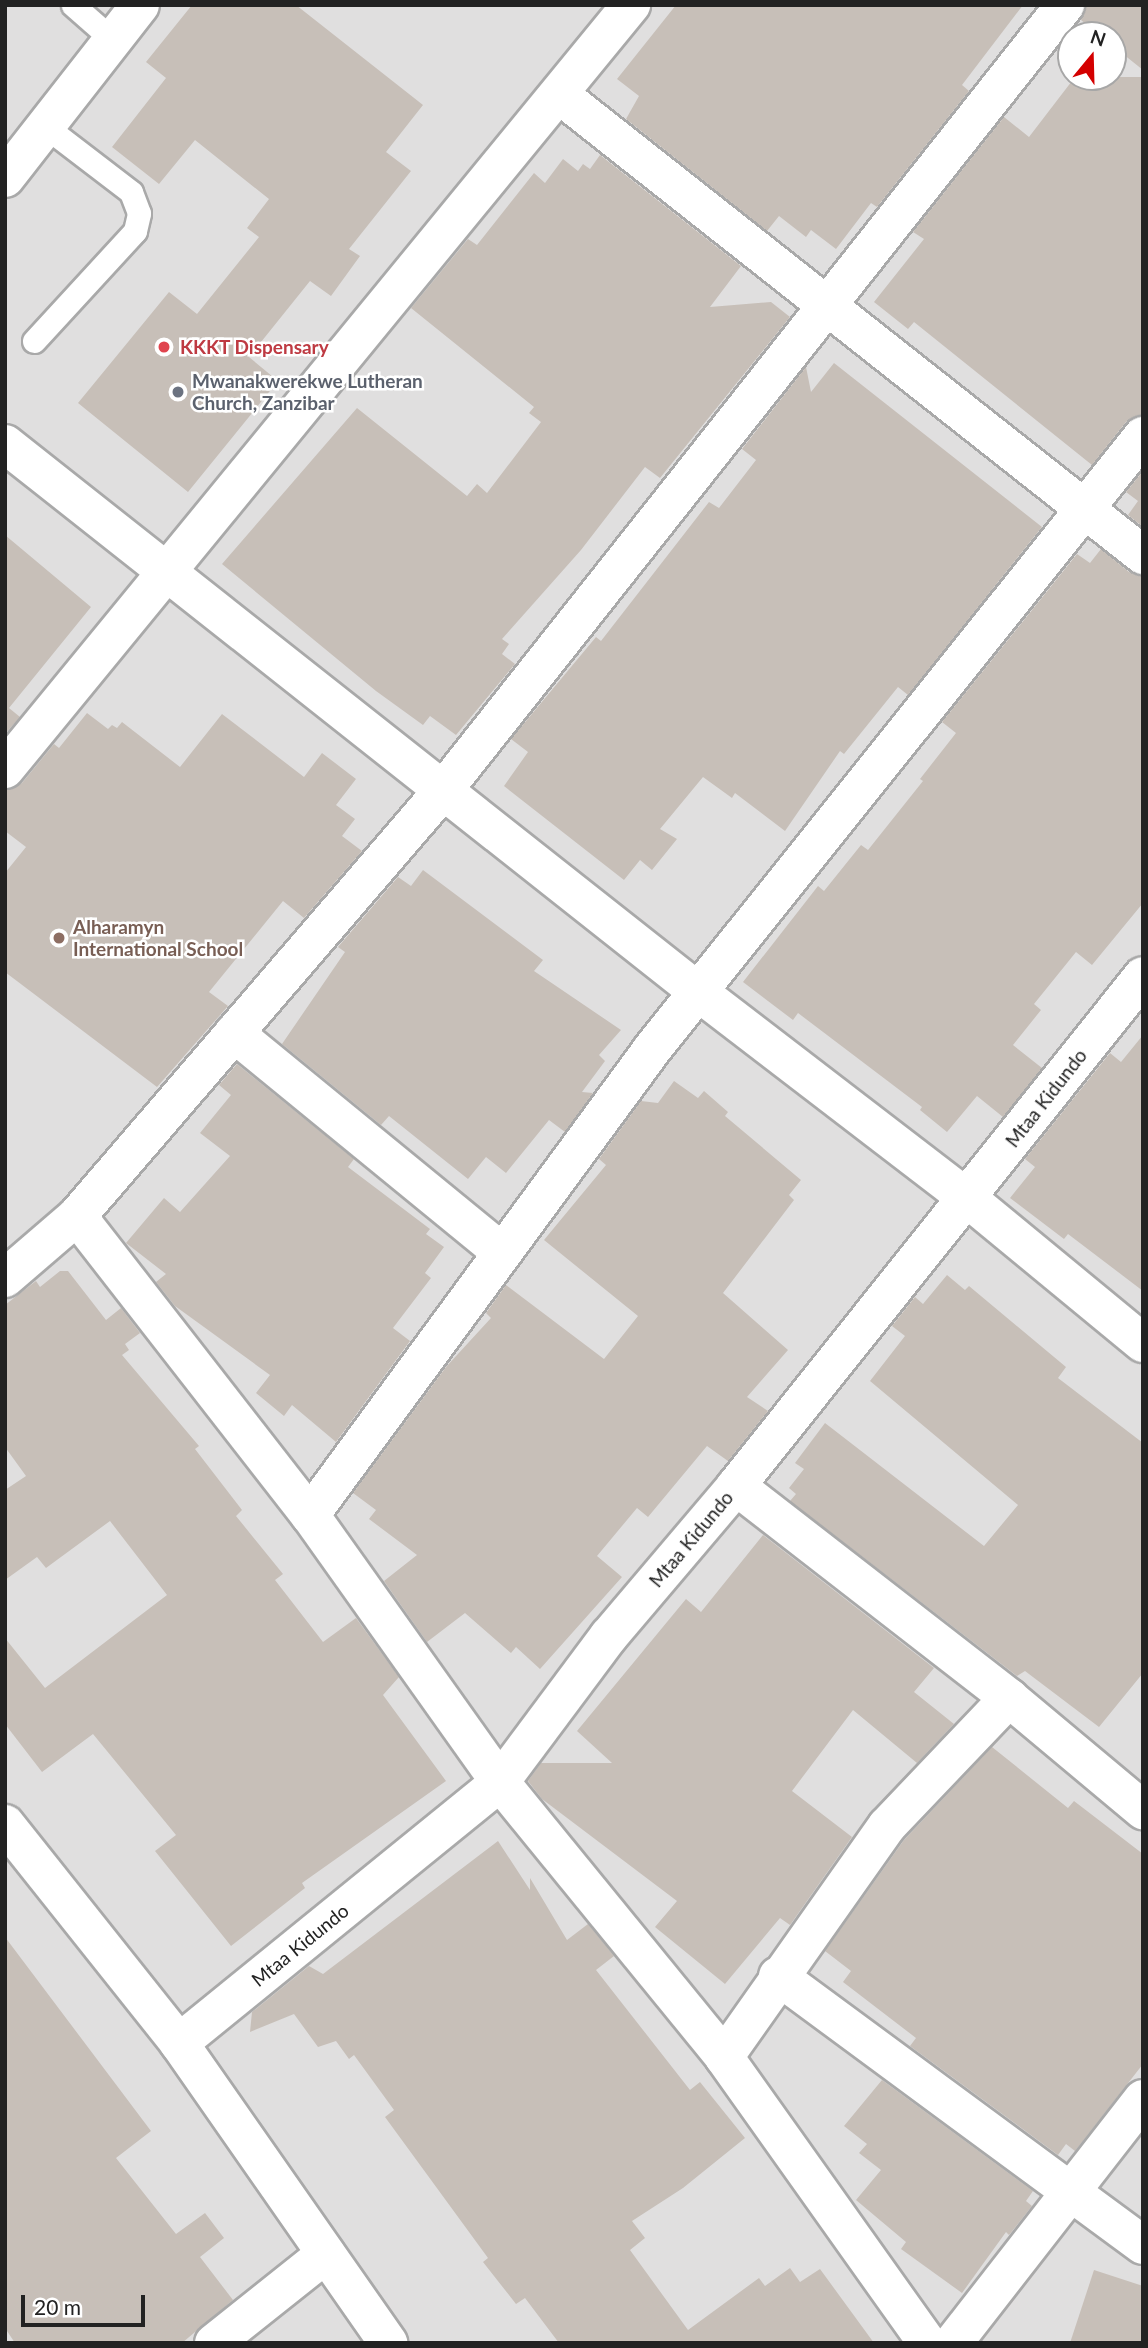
<!DOCTYPE html>
<style>
body{margin:0}
#map{position:relative;width:1148px;height:2348px;overflow:hidden;background:#f2efe9;font-family:Lato,sans-serif}
div>[style]{position:absolute}
[style*='--x']{left:calc(var(--x)*1px);top:calc(var(--y)*1px);width:calc(var(--w)*1px);rotate:calc(var(--a)*1deg)}
.residential>*{inset:0;background:#e0dfdf}
.building>*{inset:0;background:#c7bfb8}
.roads{filter:drop-shadow(2px 0 #a9a9a9) drop-shadow(-2px 0 #a9a9a9) drop-shadow(0 2px #a9a9a9) drop-shadow(0 -2px #a9a9a9)}
.service>*{height:23px;margin:-11.5px;padding:0 11.5px;transform-origin:11.5px;border-radius:11.5px;background:#fff}
.minor>*{height:38px;margin:-19px;padding:0 19px;transform-origin:19px;border-radius:19px;background:#fff}
.dots>*{width:19px;height:19px;translate:-50% -50%;box-sizing:border-box;border:4px solid #fff;border-radius:50%}
span{translate:-50% -50%;white-space:nowrap;text-align:center;line-height:1.15;-webkit-text-stroke:5px #fff;paint-order:stroke}
.health-label{font-size:19px;color:#be3a42;font-weight:700}
.left{translate:0 -50%;text-align:left}
.worship-label{font-size:19px;color:#5b616d;font-weight:700}
.education-label{font-size:19px;color:#785e54;font-weight:700}
.street-label{font-size:19px;color:#222}
.frame{position:absolute;inset:0;border:7px solid #222;pointer-events:none}
.north{position:absolute;left:1057px;top:21px;width:70px;height:70px;box-sizing:border-box;background:#fff;border:2px solid #a7a7a7;border-radius:50%;rotate:19deg;font-size:19px;font-weight:700;line-height:28px;text-align:center;color:#222}
.north::after{content:'';display:block;margin:auto;width:24px;height:32px;background:#d40000;clip-path:polygon(50% 0,100% 100%,50% 72%,0 100%)}
.scale{position:absolute;left:21px;top:2295px;width:124px;height:32px;box-sizing:border-box;border:4px solid #222;border-top:0;padding-left:9px;font-size:21px;line-height:24px;white-space:nowrap;color:#222;-webkit-text-stroke:5px #fff;paint-order:stroke}
</style>
<div id="map">
<div class="residential">
<div style="clip-path:polygon(evenodd,5px 5px,1143px 5px,1143px 2343px,5px 2343px,5px 5px,1071px 35px,1113px 35px,1113px 77px,1071px 77px,1071px 35px)"></div>
</div>
<div class="building">
<div style="clip-path:polygon(192px 5px,296px 5px,423px 105px,386px 152px,411px 171px,349px 249px,360px 256px,331px 296px,310px 281px,249px 357px,278px 381px,188px 492px,78px 403px,169px 292px,197px 314px,259px 237px,247px 228px,269px 199px,195px 140px,159px 184px,112px 147px,166px 78px,146px 62px)"></div>
<div style="clip-path:polygon(676px 5px,1023px 5px,962px 85px,969px 91px,877px 207px,871px 203px,836px 249px,811px 230px,806px 237px,779px 216px,767px 231px,626px 119px,639px 96px,617px 79px)"></div>
<div style="clip-path:polygon(1086px 5px,1143px 5px,1143px 70px,1113px 46px,1113px 35px,1099px 35px,1081px 20px)"></div>
<div style="clip-path:polygon(1075px 77px,1143px 77px,1143px 415px,1126px 422px,1092px 465px,914px 322px,908px 329px,874px 302px,924px 239px,913px 232px,1004px 117px,1029px 137px)"></div>
<div style="clip-path:polygon(600px 155px,741px 266px,710px 307px,771px 302px,790px 317px,660px 478px,645px 467px,581px 550px,502px 639px,509px 644px,502px 654px,515px 664px,456px 735px,430px 716px,423px 725px,376px 691px,222px 564px,357px 408px,467px 496px,477px 484px,487px 493px,541px 422px,529px 413px,534px 407px,411px 308px,468px 239px,477px 245px,534px 173px,545px 183px,563px 159px,578px 171px,583px 164px,590px 169px)"></div>
<div style="clip-path:polygon(834px 363px,1042px 527px,908px 695px,898px 687px,844px 754px,840px 751px,785px 831px,735px 793px,732px 798px,703px 777px,660px 829px,677px 839px,652px 870px,640px 860px,624px 880px,504px 786px,528px 752px,511px 739px,596px 637px,601px 641px,709px 502px,719px 508px,756px 460px,742px 449px,806px 367px,811px 392px)"></div>
<div style="clip-path:polygon(1143px 471px,1143px 527px,1128px 515px,1138px 501px,1126px 492px)"></div>
<div style="clip-path:polygon(5px 535px,91px 607px,9px 708px,20px 717px,5px 734px)"></div>
<div style="clip-path:polygon(1101px 549px,1129px 572px,1143px 576px,1143px 903px,1092px 965px,1076px 952px,1034px 1004px,1041px 1010px,1013px 1045px,1042px 1068px,1003px 1117px,977px 1096px,947px 1132px,920px 1110px,922px 1107px,798px 1013px,793px 1020px,743px 982px,818px 886px,824px 891px,861px 845px,868px 850px,923px 781px,920px 779px,956px 733px,942px 722px,1077px 554px,1090px 563px)"></div>
<div style="clip-path:polygon(87px 713px,108px 729px,112px 725px,117px 728px,122px 722px,180px 767px,222px 714px,304px 777px,322px 753px,356px 779px,336px 805px,355px 819px,342px 836px,362px 851px,304px 918px,283px 901px,209px 992px,228px 1006px,157px 1087px,5px 972px,5px 873px,26px 847px,5px 831px,5px 790px,22px 783px,54px 744px,59px 748px)"></div>
<div style="clip-path:polygon(423px 870px,543px 960px,534px 971px,621px 1030px,599px 1055px,605px 1061px,582px 1092px,593px 1093px,565px 1132px,549px 1120px,506px 1173px,486px 1157px,468px 1179px,389px 1116px,381px 1125px,282px 1044px,345px 952px,338px 947px,398px 877px,411px 886px)"></div>
<div style="clip-path:polygon(1143px 1035px,1143px 1291px,1068px 1234px,1064px 1239px,1010px 1198px,1035px 1167px,1025px 1159px,1110px 1053px,1121px 1062px)"></div>
<div style="clip-path:polygon(237px 1064px,354px 1159px,348px 1167px,430px 1229px,426px 1234px,444px 1247px,425px 1273px,431px 1278px,393px 1328px,410px 1341px,336px 1442px,292px 1405px,284px 1416px,256px 1393px,270px 1375px,175px 1306px,156px 1282px,166px 1274px,126px 1243px,164px 1198px,180px 1212px,230px 1156px,200px 1133px,231px 1095px,219px 1085px)"></div>
<div style="clip-path:polygon(674px 1081px,698px 1098px,704px 1091px,728px 1112px,725px 1116px,801px 1180px,789px 1195px,794px 1200px,723px 1293px,788px 1350px,747px 1397px,768px 1411px,728px 1461px,707px 1446px,648px 1517px,637px 1508px,597px 1556px,622px 1577px,540px 1669px,516px 1647px,511px 1653px,465px 1613px,427px 1642px,384px 1581px,417px 1555px,369px 1519px,376px 1510px,353px 1493px,446px 1367px,491px 1318px,486px 1313px,506px 1285px,604px 1359px,638px 1316px,544px 1240px,606px 1165px,599px 1159px,641px 1101px,658px 1103px)"></div>
<div style="clip-path:polygon(60px 1271px,68px 1271px,106px 1320px,121px 1308px,140px 1333px,125px 1344px,129px 1350px,122px 1355px,199px 1446px,195px 1449px,242px 1510px,236px 1516px,283px 1574px,275px 1580px,323px 1642px,356px 1618px,399px 1677px,383px 1695px,446px 1781px,302px 1883px,305px 1888px,231px 1946px,155px 1851px,176px 1835px,93px 1734px,42px 1772px,5px 1724px,5px 1638px,45px 1688px,167px 1595px,110px 1521px,46px 1568px,37px 1557px,5px 1580px,5px 1490px,26px 1476px,5px 1447px,5px 1305px,36px 1281px,40px 1287px)"></div>
<div style="clip-path:polygon(947px 1275px,965px 1290px,969px 1286px,1066px 1367px,1058px 1378px,1143px 1443px,1143px 1673px,1099px 1727px,1025px 1671px,1017px 1676px,790px 1501px,796px 1494px,789px 1488px,804px 1469px,795px 1463px,825px 1423px,984px 1546px,1018px 1505px,870px 1381px,905px 1336px,892px 1326px,915px 1297px,923px 1304px)"></div>
<div style="clip-path:polygon(763px 1535px,934px 1668px,914px 1692px,954px 1724px,917px 1763px,853px 1710px,792px 1791px,852px 1837px,790px 1925px,780px 1918px,725px 1984px,655px 1927px,677px 1901px,542px 1799px,528px 1781px,541px 1763px,612px 1763px,577px 1731px,686px 1599px,701px 1612px)"></div>
<div style="clip-path:polygon(992px 1747px,1068px 1808px,1074px 1801px,1143px 1854px,1143px 2064px,1075px 2151px,1066px 2144px,1058px 2155px,910px 2046px,916px 2038px,843px 1982px,851px 1971px,825px 1951px,904px 1840px)"></div>
<div style="clip-path:polygon(498px 1841px,530px 1890px,530px 1878px,567px 1940px,588px 1924px,614px 1956px,596px 1970px,690px 2090px,700px 2082px,745px 2138px,683px 2188px,632px 2221px,645px 2238px,630px 2250px,688px 2330px,759px 2278px,765px 2286px,790px 2268px,800px 2282px,820px 2269px,874px 2343px,559px 2343px,525px 2298px,516px 2304px,483px 2262px,488px 2258px,385px 2117px,394px 2110px,354px 2055px,349px 2059px,336px 2041px,318px 2047px,294px 2014px,250px 2032px,252px 2012px,309px 1966px,323px 1974px)"></div>
<div style="clip-path:polygon(5px 1937px,151px 2131px,116px 2158px,176px 2234px,205px 2213px,224px 2238px,200px 2257px,233px 2300px,182px 2343px,15px 2343px,5px 2328px)"></div>
<div style="clip-path:polygon(882px 2080px,1033px 2191px,1026px 2201px,1032px 2206px,1009px 2235px,1006px 2232px,962px 2293px,901px 2249px,906px 2242px,856px 2200px,881px 2170px,859px 2153px,867px 2144px,844px 2126px)"></div>
<div style="clip-path:polygon(1094px 2270px,1143px 2286px,1143px 2343px,1070px 2343px)"></div>
</div>
<div class="roads">
<div class="service">
<div style="--x:73;--y:5;--w:53;--a:41.2"></div>
<div style="--x:34;--y:341;--w:149;--a:-47.4"></div>
<div style="--x:135;--y:231;--w:18;--a:-77"></div>
<div style="--x:139;--y:213;--w:22;--a:-111"></div>
<div style="--x:131;--y:192;--w:108;--a:-142.5"></div>
</div>
<div class="minor">
<div style="--x:560;--y:95;--w:743;--a:38.27"></div>
<div style="--x:5;--y:178;--w:219;--a:-52"></div>
<div style="--x:5;--y:444;--w:887;--a:38.32"></div>
<div style="--x:701;--y:994;--w:335;--a:37.5"></div>
<div style="--x:967;--y:1198;--w:228;--a:39.5"></div>
<div style="--x:5;--y:769;--w:988;--a:-50.67"></div>
<div style="--x:234;--y:1033;--w:346;--a:39.3"></div>
<div style="--x:77;--y:1216;--w:379;--a:52.1"></div>
<div style="--x:310;--y:1515;--w:328;--a:54.6"></div>
<div style="--x:500;--y:1782;--w:355;--a:50.8"></div>
<div style="--x:724;--y:2057;--w:351;--a:54.6"></div>
<div style="--x:5;--y:1278;--w:95;--a:-40.7"></div>
<div style="--x:77;--y:1216;--w:564;--a:-49.31"></div>
<div style="--x:445;--y:788;--w:999;--a:-51.63"></div>
<div style="--x:736;--y:1486;--w:346;--a:37.8"></div>
<div style="--x:1009;--y:1698;--w:175;--a:39.9"></div>
<div style="--x:310;--y:1515;--w:579;--a:-53.7"></div>
<div style="--x:653;--y:1048;--w:784;--a:-51.32"></div>
<div style="--x:5;--y:1824;--w:280;--a:51.5"></div>
<div style="--x:179;--y:2043;--w:366;--a:55.1"></div>
<div style="--x:778;--y:1976;--w:453;--a:36.4"></div>
<div style="--x:179;--y:2043;--w:414;--a:-39.1"></div>
<div style="--x:500;--y:1782;--w:182;--a:-53.3"></div>
<div style="--x:609;--y:1636;--w:197;--a:-49.7"></div>
<div style="--x:736;--y:1486;--w:652;--a:-51.41"></div>
<div style="--x:724;--y:2057;--w:283;--a:-54.8"></div>
<div style="--x:887;--y:1826;--w:177;--a:-46.4"></div>
<div style="--x:214;--y:2343;--w:143;--a:-38.5"></div>
<div style="--x:953;--y:2343;--w:309;--a:-52.1"></div>
</div>
</div>
<div class="dots">
<div style="left:164px;top:347px;background:#e0444e"></div>
<div style="left:178px;top:392px;background:#6b7280"></div>
<div style="left:59px;top:938px;background:#8d6e63"></div>
</div>
<div class="health-label">
<span class="left" style="left:180px;top:347px">KKKT Dispensary</span>
</div>
<div class="worship-label">
<span class="left" style="left:192px;top:392px">Mwanakwerekwe Lutheran<br>Church, Zanzibar</span>
</div>
<div class="education-label">
<span class="left" style="left:73px;top:938px">Alharamyn<br>International School</span>
</div>
<div class="street-label">
<span style="left:1046px;top:1098px;rotate:-52deg">Mtaa Kidundo</span>
<span style="left:691px;top:1539px;rotate:-50deg">Mtaa Kidundo</span>
<span style="left:300px;top:1945px;rotate:-39deg">Mtaa Kidundo</span>
</div>
<div class="frame"></div>
<div class="north">N</div>
<div class="scale">20 m</div>
</div>
